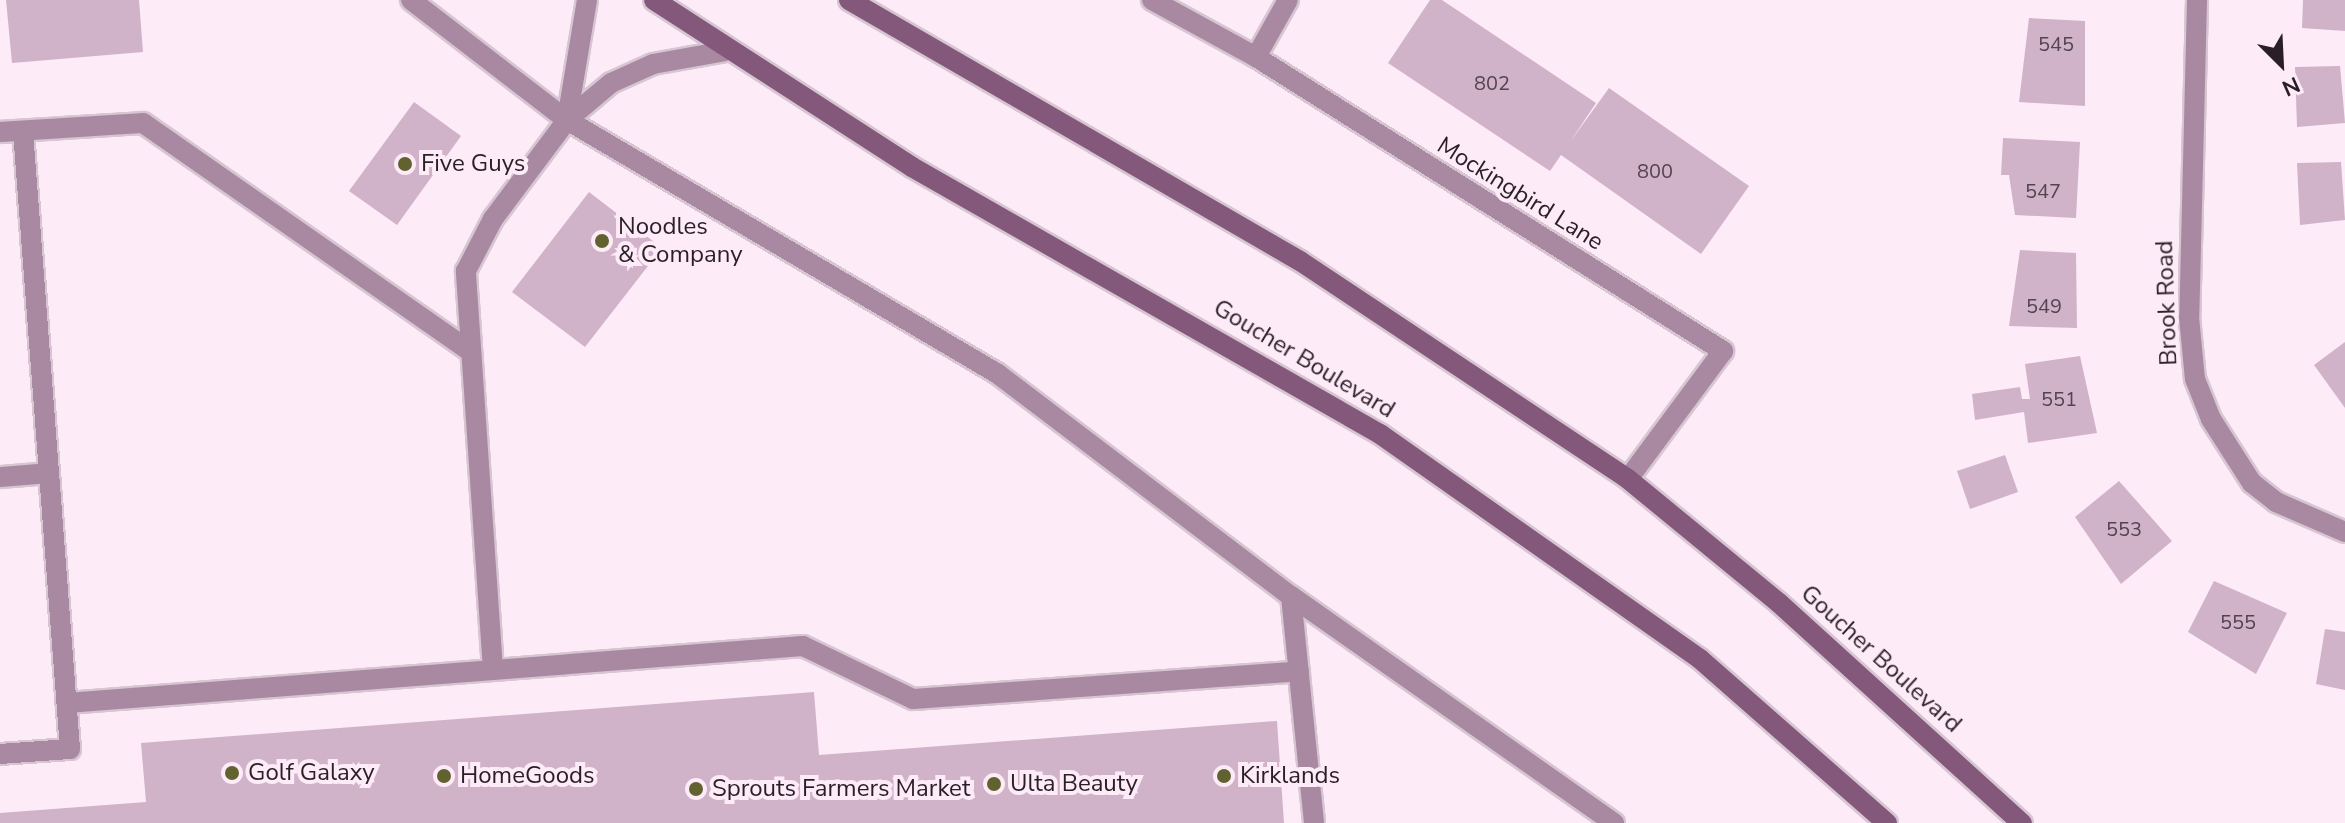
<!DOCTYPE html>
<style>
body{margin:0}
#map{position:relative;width:2345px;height:823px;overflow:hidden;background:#fdebf8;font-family:"Nunito Sans",sans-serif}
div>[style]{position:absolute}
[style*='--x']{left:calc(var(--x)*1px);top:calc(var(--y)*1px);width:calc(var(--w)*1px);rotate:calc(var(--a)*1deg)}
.building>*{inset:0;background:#d0b3c9}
.roads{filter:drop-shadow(2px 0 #d7c6d2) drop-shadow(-2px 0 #d7c6d2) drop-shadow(0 2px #d7c6d2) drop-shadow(0 -2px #d7c6d2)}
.service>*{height:20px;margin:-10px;padding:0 10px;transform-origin:10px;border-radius:10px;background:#a889a1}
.minor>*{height:20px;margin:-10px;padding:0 10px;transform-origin:10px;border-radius:10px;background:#a889a1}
.secondary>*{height:20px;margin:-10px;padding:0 10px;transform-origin:10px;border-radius:10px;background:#84587a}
.dots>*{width:22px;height:22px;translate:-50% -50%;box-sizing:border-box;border:4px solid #fdebf8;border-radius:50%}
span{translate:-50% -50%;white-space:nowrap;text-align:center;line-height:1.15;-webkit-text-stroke:8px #fdebf8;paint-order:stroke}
.number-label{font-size:20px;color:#544450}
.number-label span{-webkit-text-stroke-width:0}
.poi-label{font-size:24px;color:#2a1f27}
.left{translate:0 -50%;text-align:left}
.street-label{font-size:24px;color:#2a1f27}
.north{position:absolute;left:2241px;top:24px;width:80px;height:80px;-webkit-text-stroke:6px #fdebf8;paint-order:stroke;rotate:156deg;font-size:22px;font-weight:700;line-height:32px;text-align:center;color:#2a1f27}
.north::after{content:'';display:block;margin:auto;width:28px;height:36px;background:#2a1f27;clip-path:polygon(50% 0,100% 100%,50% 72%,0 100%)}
</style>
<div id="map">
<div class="building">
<div style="clip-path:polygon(6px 0,139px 0,143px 52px,12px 63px)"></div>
<div style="clip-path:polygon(1430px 0,1442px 0,1596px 103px,1570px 142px,1609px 88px,1749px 186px,1701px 254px,1561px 155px,1550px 171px,1388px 63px)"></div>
<div style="clip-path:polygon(2303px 0,2345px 0,2345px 31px,2302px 28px)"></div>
<div style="clip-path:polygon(2029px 18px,2085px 21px,2085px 106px,2019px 102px)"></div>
<div style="clip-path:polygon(2340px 66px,2345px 123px,2297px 127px,2295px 67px)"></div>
<div style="clip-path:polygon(414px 102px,461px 136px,397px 225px,349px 191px)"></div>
<div style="clip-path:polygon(2003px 138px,2080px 142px,2076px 218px,2015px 215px,2009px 175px,2001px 175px)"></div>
<div style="clip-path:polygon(2341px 162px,2345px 220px,2300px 225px,2297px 163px)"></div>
<div style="clip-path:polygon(589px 192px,662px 248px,585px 347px,512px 292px)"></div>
<div style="clip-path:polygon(2020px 250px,2076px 253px,2077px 328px,2009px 326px)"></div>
<div style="clip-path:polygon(2345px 342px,2345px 408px,2314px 365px)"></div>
<div style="clip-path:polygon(2080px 356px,2097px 433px,2028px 443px,2024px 412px,1975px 420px,1972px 394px,2020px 387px,2022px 399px,2030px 399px,2025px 364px)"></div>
<div style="clip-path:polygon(2005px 455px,2018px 492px,1970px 509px,1957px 471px)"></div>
<div style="clip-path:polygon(2119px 481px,2172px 541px,2121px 584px,2075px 517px)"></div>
<div style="clip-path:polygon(2214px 581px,2287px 613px,2256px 674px,2188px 632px)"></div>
<div style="clip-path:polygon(2325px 629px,2345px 632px,2345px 690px,2316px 684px)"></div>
<div style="clip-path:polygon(814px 692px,819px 755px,1277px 721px,1284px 823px,0 823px,0 813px,146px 802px,141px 743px)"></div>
</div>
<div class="roads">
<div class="service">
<div style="--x:411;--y:0;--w:197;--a:37.6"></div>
<div style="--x:567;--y:120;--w:500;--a:30.51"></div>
<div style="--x:998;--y:374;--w:368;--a:37.2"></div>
<div style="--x:1291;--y:596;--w:395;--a:35.1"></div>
<div style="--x:587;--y:0;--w:122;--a:99.5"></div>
<div style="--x:567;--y:120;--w:57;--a:-40.1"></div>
<div style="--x:611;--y:83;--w:46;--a:-24.3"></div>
<div style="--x:653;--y:64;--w:73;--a:-10.2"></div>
<div style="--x:0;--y:132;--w:143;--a:-3.6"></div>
<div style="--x:143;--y:123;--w:395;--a:34.9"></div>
<div style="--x:0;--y:477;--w:49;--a:-4.7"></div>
<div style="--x:1291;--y:596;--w:228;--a:84.2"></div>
<div style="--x:493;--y:670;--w:400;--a:-93.9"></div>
<div style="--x:466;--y:271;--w:59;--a:-62.6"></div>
<div style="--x:493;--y:219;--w:124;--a:-53.2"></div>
<div style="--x:67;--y:703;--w:738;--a:-4.43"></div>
<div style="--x:803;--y:646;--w:122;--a:25.7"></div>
<div style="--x:913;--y:699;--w:387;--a:-4.1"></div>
<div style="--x:0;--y:754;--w:70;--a:-4.1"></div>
<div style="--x:70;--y:749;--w:620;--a:-94.35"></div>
</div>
<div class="minor">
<div style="--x:1152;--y:0;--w:119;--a:28.7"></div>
<div style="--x:1256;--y:57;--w:552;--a:32.19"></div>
<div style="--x:1723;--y:351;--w:159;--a:126.6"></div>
<div style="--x:2197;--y:0;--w:317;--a:91.4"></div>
<div style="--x:2189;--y:317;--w:62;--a:84.5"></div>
<div style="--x:2195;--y:379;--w:43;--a:68.2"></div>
<div style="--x:2211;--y:419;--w:76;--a:57.4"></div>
<div style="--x:2252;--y:483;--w:31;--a:38"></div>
<div style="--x:2276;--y:502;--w:75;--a:23.5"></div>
<div style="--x:1256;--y:57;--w:65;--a:-60.7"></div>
</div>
<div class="secondary">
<div style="--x:654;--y:0;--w:307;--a:32.9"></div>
<div style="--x:912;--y:167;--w:539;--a:29.71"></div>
<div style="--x:1380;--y:434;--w:391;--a:35.1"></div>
<div style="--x:1700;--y:659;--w:249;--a:41.3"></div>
<div style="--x:849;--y:0;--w:521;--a:30.06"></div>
<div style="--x:1300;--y:261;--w:394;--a:33.6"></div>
<div style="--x:1628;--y:479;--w:195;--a:39.4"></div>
<div style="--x:1779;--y:603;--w:328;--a:42.2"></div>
</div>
</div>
<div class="dots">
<div style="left:405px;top:164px;background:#61622f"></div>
<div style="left:602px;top:241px;background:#61622f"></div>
<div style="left:232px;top:773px;background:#61622f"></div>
<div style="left:444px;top:776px;background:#61622f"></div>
<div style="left:1224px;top:776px;background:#61622f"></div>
<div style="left:994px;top:784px;background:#61622f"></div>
<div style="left:696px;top:789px;background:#61622f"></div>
</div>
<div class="number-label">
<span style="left:2056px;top:44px">545</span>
<span style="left:1492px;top:83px">802</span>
<span style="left:1655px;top:171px">800</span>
<span style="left:2043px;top:191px">547</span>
<span style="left:2044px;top:306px">549</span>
<span style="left:2059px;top:399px">551</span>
<span style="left:2124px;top:529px">553</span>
<span style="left:2238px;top:622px">555</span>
</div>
<div class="poi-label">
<span class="left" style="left:421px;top:164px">Five Guys</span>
<span class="left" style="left:618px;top:241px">Noodles<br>&amp; Company</span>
<span class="left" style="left:248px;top:773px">Golf Galaxy</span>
<span class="left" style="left:460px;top:776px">HomeGoods</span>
<span class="left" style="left:1240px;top:776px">Kirklands</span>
<span class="left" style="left:1010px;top:784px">Ulta Beauty</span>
<span class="left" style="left:712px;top:789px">Sprouts Farmers Market</span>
</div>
<div class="street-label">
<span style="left:1520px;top:194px;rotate:32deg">Mockingbird Lane</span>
<span style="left:2167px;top:303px;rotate:-92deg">Brook Road</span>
<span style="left:1304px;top:359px;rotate:31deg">Goucher Boulevard</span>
<span style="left:1881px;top:659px;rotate:42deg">Goucher Boulevard</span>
</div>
<div class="north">N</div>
</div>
